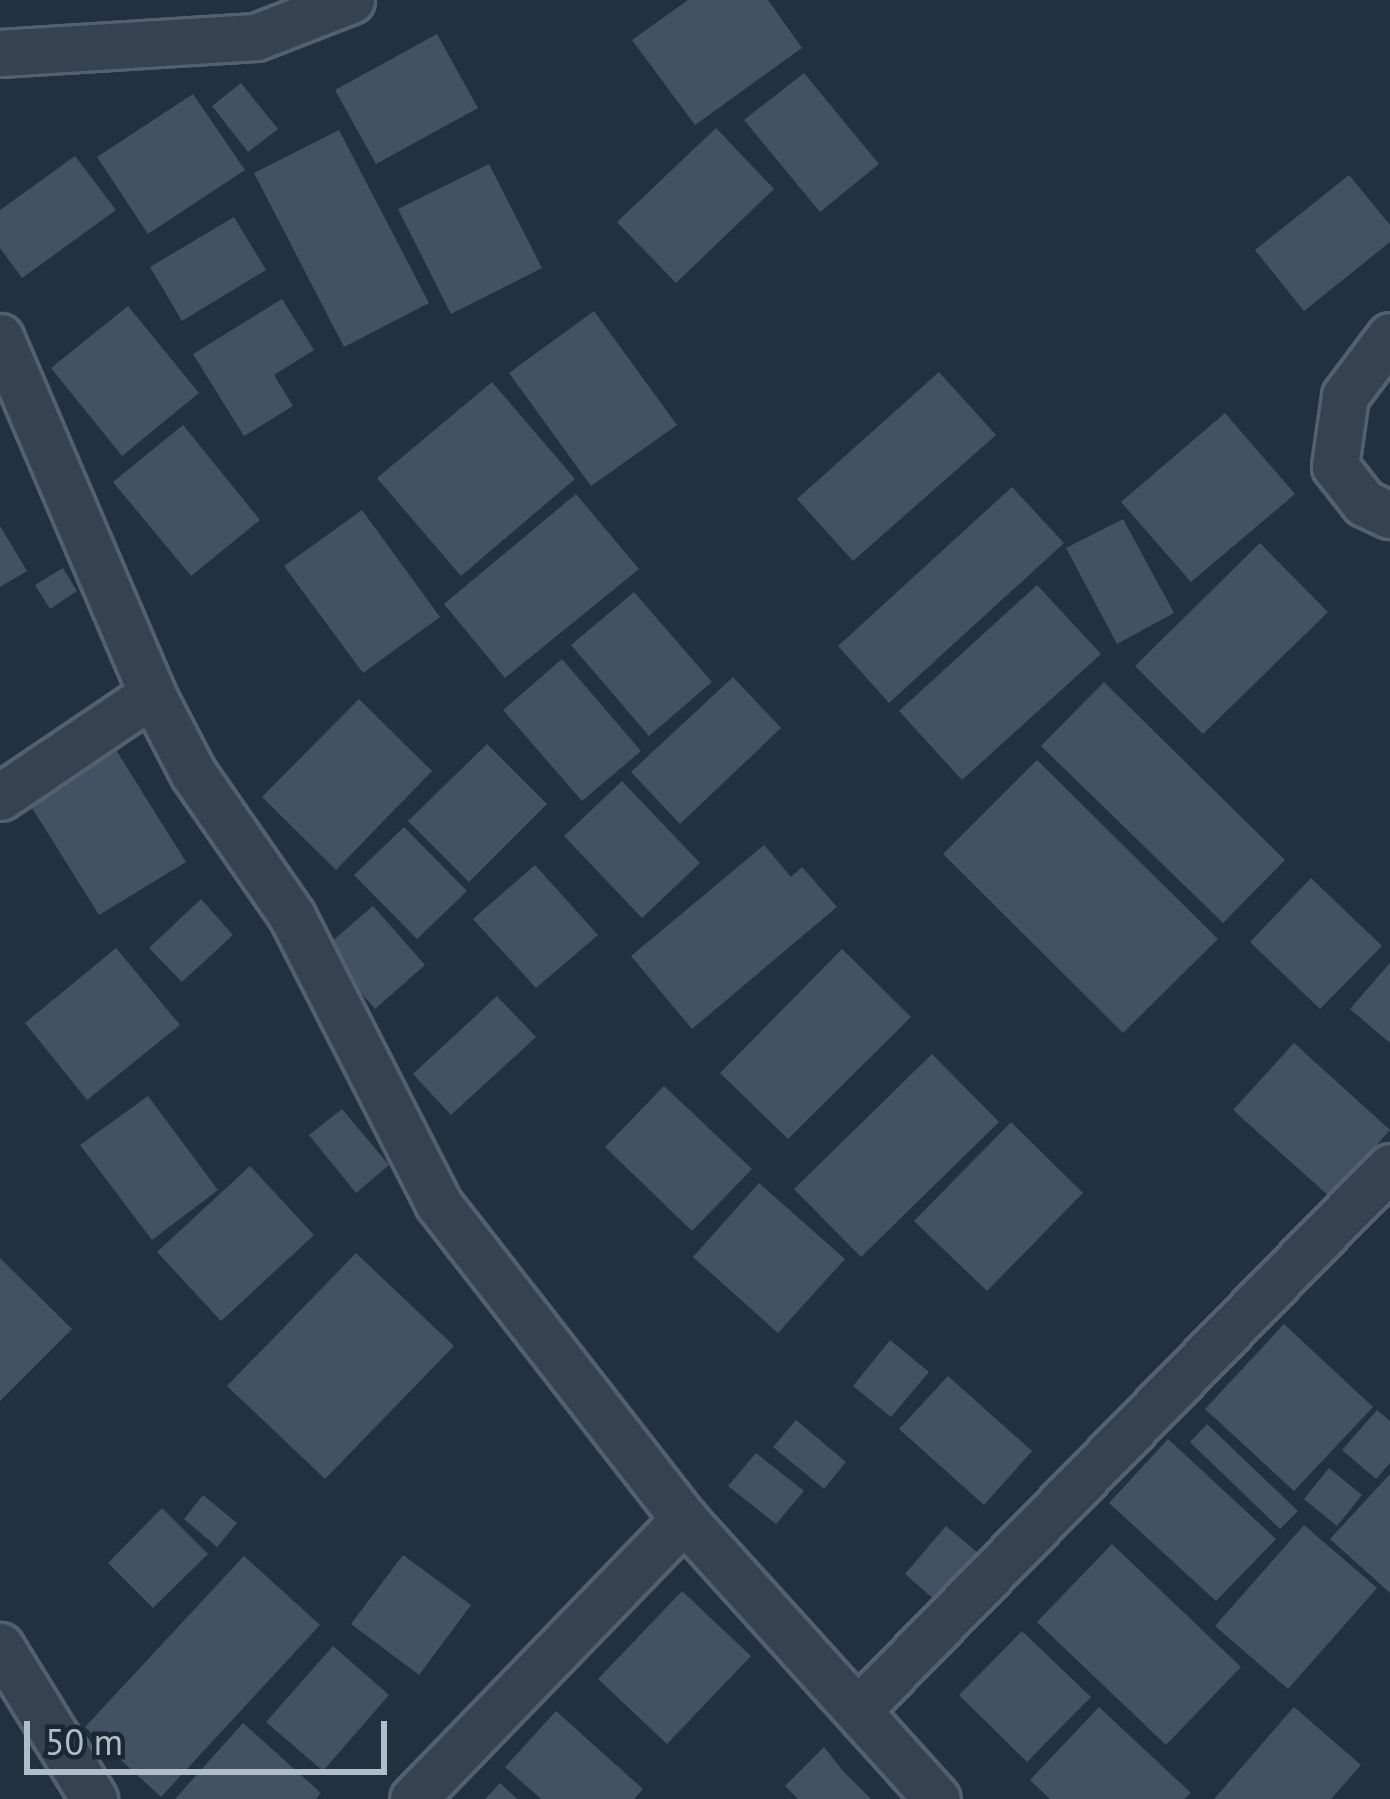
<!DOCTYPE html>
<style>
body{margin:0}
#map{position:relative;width:1390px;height:1799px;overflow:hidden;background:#22303f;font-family:"PT Sans",sans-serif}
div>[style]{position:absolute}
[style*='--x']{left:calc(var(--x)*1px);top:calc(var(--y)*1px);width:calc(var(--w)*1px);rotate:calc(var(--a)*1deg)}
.building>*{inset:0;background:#435263}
.roads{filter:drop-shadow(3px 0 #54606d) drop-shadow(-3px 0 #54606d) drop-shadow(0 3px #54606d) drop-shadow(0 -3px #54606d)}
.street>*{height:45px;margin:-22.5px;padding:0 22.5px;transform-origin:22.5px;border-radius:22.5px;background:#36424f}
span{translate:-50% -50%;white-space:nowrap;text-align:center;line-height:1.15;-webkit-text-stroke:9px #1b2733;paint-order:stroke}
.scale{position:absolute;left:24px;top:1721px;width:363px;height:54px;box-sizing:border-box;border:6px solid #b2bdca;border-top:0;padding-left:15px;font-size:36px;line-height:42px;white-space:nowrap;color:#b2bdca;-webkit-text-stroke:9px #1b2733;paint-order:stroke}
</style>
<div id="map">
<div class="building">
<div style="clip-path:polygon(688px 0,768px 0,802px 48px,695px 125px,632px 40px)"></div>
<div style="clip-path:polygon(437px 34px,478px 108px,376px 164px,335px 90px)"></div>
<div style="clip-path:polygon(804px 73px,879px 164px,820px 212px,744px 120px)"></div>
<div style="clip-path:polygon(241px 83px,278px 129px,248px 152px,212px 106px)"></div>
<div style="clip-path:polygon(193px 94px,245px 170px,148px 234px,97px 157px)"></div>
<div style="clip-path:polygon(716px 128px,774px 189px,676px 283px,617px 222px)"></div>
<div style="clip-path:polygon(339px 130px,429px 303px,344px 347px,254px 173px)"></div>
<div style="clip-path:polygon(75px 156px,116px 210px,22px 278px,0 248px,0 210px)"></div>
<div style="clip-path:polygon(489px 164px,542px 268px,451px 314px,398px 209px)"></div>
<div style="clip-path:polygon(1349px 175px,1390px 225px,1390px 242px,1304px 311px,1255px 250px)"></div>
<div style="clip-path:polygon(234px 217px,266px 270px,182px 321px,150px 267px)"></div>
<div style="clip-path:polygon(282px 299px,314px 350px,274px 375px,293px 406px,244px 436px,193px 354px)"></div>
<div style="clip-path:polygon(128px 306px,199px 393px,122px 456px,51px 368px)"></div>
<div style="clip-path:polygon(594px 311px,677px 425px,591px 486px,509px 373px)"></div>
<div style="clip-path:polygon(939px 372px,996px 435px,853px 561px,797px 499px)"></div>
<div style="clip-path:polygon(492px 382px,575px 479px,461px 576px,377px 478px)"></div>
<div style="clip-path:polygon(1225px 413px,1295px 494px,1191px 582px,1121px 502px)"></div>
<div style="clip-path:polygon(183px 425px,260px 520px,191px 576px,113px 482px)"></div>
<div style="clip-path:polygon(1012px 487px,1064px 543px,889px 703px,838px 646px)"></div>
<div style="clip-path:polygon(576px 494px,639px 569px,505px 678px,444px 604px)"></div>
<div style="clip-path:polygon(362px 510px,440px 617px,363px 673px,284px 566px)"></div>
<div style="clip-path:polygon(1123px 519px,1174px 613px,1117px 644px,1066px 548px)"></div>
<div style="clip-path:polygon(0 526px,27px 571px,0 587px)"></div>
<div style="clip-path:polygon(1260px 543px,1328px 612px,1203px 734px,1135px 666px)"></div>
<div style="clip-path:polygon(63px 568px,77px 591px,50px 609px,35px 585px)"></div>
<div style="clip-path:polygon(1037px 585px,1101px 654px,962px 780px,899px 711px)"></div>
<div style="clip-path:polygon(634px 592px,712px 682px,649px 736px,571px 645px)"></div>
<div style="clip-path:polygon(562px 659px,641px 751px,582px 801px,503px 710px)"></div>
<div style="clip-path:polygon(733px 677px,781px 728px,680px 824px,631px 772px)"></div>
<div style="clip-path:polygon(1104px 682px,1285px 860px,1223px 923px,1041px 746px)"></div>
<div style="clip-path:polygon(359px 699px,432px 771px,336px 870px,262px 797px)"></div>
<div style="clip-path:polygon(487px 744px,547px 804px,469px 882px,408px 821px)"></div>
<div style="clip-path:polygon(116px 750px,186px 862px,99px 915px,29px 803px)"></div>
<div style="clip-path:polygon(1037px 760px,1218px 939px,1123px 1033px,943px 854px)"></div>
<div style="clip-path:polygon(622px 781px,700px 863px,642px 918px,564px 836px)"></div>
<div style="clip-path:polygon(404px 827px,467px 891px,417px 939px,354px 875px)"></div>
<div style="clip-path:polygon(764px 845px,791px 877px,802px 867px,837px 907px,692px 1029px,631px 956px)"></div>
<div style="clip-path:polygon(535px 865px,598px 935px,536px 988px,473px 919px)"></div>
<div style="clip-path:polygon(1311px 878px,1382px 946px,1320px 1009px,1250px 942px)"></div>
<div style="clip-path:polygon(201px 899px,233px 935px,182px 982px,149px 948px)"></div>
<div style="clip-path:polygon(373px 906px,425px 965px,375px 1009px,323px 949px)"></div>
<div style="clip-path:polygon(116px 948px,180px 1025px,87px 1100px,25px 1023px)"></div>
<div style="clip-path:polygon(842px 949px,911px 1017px,788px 1139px,720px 1073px)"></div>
<div style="clip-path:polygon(1390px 963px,1390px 1043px,1350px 1009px)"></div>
<div style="clip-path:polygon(497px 996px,536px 1037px,451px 1115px,413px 1074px)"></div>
<div style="clip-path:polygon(1294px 1043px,1390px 1130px,1330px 1197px,1233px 1110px)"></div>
<div style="clip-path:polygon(932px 1054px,999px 1122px,861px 1257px,794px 1189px)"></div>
<div style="clip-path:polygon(664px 1086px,752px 1169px,692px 1231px,605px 1147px)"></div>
<div style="clip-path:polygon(148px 1096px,218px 1190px,152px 1240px,80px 1145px)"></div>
<div style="clip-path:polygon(342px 1109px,389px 1165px,356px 1193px,309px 1135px)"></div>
<div style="clip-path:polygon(1011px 1122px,1083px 1193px,987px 1291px,914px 1221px)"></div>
<div style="clip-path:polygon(250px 1166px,314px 1235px,221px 1321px,157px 1252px)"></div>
<div style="clip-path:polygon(759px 1183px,845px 1259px,778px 1333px,693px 1257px)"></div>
<div style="clip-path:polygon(356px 1253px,454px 1346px,325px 1479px,227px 1386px)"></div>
<div style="clip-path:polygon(0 1258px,72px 1329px,0 1401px)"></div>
<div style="clip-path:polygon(1284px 1324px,1373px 1407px,1294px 1491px,1205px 1409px)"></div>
<div style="clip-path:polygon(890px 1340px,929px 1372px,891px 1417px,853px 1386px)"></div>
<div style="clip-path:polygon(948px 1376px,1032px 1451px,984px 1505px,899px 1429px)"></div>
<div style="clip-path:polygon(1377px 1410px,1390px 1421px,1390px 1463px,1376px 1479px,1342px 1450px)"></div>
<div style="clip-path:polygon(796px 1420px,846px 1462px,824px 1489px,773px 1447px)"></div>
<div style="clip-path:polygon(1207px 1424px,1298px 1511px,1280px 1529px,1190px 1442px)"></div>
<div style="clip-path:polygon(1168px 1439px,1276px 1539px,1216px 1601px,1109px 1503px)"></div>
<div style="clip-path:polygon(756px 1453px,804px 1491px,776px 1524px,728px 1486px)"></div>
<div style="clip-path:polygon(1329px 1468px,1362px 1495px,1337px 1526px,1304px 1499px)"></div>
<div style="clip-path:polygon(1390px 1474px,1390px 1593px,1330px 1539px)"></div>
<div style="clip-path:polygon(203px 1495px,237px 1523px,217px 1547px,184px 1519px)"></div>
<div style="clip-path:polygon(162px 1508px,208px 1554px,153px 1608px,108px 1563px)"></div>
<div style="clip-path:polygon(1304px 1525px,1377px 1588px,1288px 1689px,1215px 1626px)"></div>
<div style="clip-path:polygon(946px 1526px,977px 1552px,936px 1601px,905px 1574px)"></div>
<div style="clip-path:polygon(1112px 1544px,1241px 1667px,1166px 1745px,1037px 1622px)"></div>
<div style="clip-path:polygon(403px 1555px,471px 1605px,419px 1675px,351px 1624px)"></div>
<div style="clip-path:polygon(244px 1556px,320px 1625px,161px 1797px,85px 1727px)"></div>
<div style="clip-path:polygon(682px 1591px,751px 1656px,667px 1744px,598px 1679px)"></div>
<div style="clip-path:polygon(1022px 1631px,1091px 1697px,1027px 1762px,959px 1695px)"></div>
<div style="clip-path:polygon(333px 1646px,389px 1695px,323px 1771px,266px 1722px)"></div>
<div style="clip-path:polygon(1099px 1707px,1191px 1793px,1184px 1799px,1050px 1799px,1030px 1780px)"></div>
<div style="clip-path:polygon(1294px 1707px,1361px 1765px,1331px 1799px,1214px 1799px)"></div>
<div style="clip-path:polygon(556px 1711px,643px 1789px,634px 1799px,541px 1799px,505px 1767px)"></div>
<div style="clip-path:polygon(243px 1723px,321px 1793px,316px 1799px,175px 1799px)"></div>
<div style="clip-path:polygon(824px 1747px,843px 1771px,871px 1799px,798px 1799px,785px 1786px)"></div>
<div style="clip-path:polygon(500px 1783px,517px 1799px,485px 1799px)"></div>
</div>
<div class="roads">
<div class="street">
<div style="--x:0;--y:53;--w:256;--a:-3.6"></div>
<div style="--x:256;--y:37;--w:102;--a:-21.3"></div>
<div style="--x:1390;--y:336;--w:75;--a:126.9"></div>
<div style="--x:1345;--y:396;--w:71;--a:98.1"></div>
<div style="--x:1335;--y:466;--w:47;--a:51.9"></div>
<div style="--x:1364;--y:503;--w:29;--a:25"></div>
<div style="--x:0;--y:337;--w:388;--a:66.9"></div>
<div style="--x:152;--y:694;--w:89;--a:62.6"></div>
<div style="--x:193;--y:773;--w:174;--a:55.3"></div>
<div style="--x:292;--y:916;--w:322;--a:63"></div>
<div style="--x:438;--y:1203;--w:400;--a:52.1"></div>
<div style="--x:684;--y:1519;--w:377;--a:47.9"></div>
<div style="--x:0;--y:797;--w:184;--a:-34.1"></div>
<div style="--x:0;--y:1646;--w:180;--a:58.4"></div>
<div style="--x:858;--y:1710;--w:760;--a:-45.59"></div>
<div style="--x:413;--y:1799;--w:390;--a:-45.9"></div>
</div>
</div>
<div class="scale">50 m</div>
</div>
